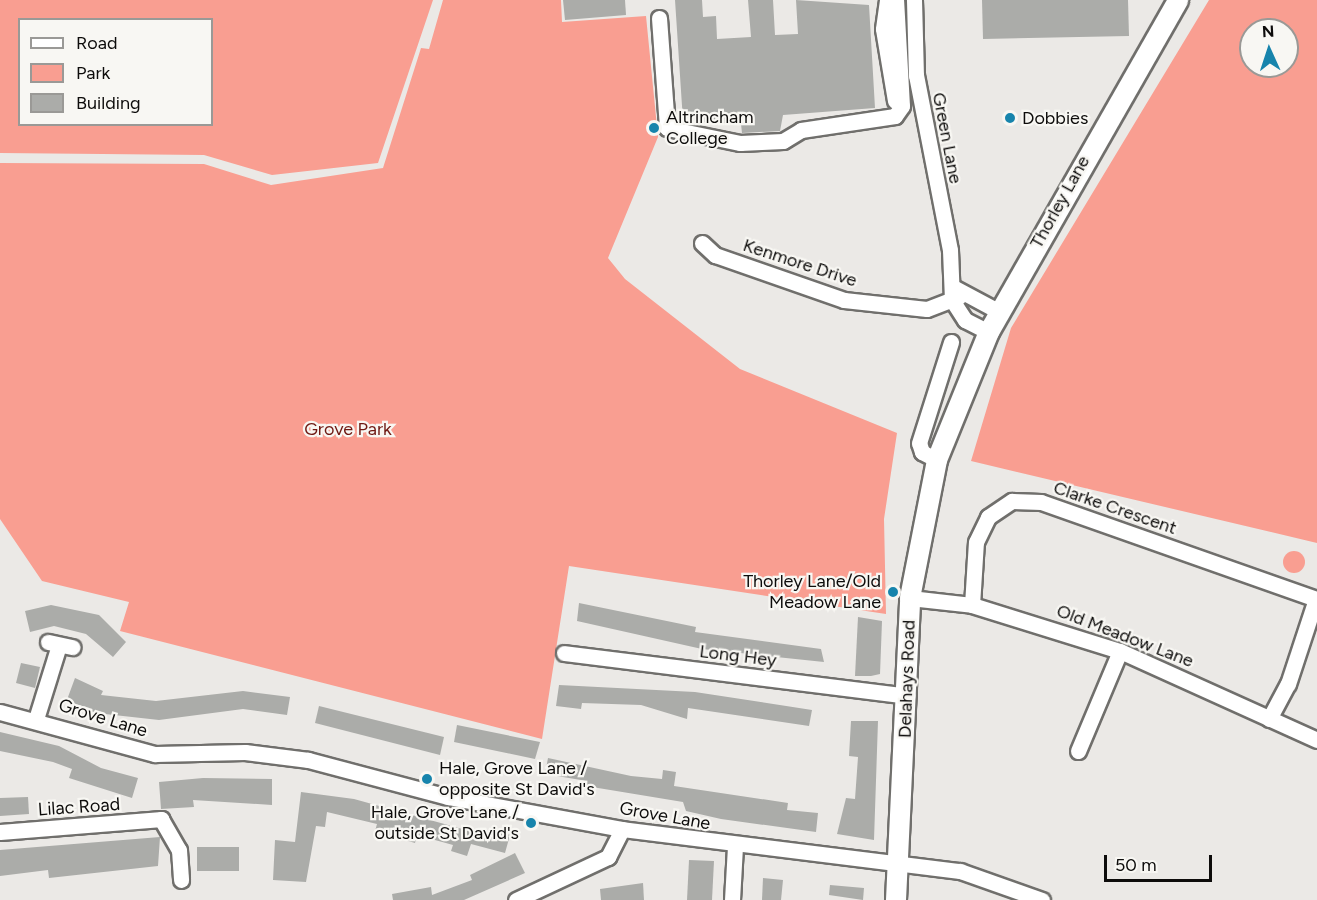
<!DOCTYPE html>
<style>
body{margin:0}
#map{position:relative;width:1317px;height:900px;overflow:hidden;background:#ebe9e6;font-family:Figtree,sans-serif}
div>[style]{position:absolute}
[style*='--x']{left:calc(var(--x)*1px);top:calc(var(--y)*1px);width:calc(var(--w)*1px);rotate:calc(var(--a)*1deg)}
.green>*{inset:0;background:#f99e91}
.round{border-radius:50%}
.building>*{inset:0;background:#abaca9}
.roads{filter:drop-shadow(2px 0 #706f6c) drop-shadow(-2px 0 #706f6c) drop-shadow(0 2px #706f6c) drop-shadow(0 -2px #706f6c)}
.minor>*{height:15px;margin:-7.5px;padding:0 7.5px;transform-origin:7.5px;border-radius:7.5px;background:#fff}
.major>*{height:20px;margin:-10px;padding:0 10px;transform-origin:10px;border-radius:10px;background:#fff}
.dots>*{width:16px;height:16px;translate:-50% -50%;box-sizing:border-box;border:3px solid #f8f7f3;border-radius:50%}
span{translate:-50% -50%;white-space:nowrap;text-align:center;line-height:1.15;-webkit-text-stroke:4.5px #f8f7f3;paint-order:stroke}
.poi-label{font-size:18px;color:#0d0c0b}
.left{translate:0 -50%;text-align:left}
.right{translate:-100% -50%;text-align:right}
.street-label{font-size:18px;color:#0d0c0b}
.park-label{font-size:18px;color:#6f1913}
.legend{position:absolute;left:18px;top:18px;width:195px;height:108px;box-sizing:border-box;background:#f8f7f3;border:2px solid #9a9996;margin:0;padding:8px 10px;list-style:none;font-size:18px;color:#0d0c0b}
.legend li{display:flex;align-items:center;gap:12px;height:30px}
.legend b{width:30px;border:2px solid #9a9996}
.north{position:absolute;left:1239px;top:18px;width:60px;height:60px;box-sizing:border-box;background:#f8f7f3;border:2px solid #9a9996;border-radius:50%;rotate:357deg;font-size:16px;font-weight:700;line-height:24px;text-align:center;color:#0d0c0b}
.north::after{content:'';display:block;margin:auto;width:21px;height:27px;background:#1784ac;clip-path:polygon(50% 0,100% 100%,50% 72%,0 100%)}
.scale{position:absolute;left:1104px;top:855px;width:108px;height:27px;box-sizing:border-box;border:3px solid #0d0c0b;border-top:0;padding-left:8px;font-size:18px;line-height:21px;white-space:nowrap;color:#0d0c0b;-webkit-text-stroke:4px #f8f7f3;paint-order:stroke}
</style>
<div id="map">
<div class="green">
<div style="clip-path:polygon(evenodd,0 0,433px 0,378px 163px,272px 175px,204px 155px,0 153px,0 0,20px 20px,212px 20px,212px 124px,20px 124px,20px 20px)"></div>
<div style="clip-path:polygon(443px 0,561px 0,562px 22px,646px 16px,658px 137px,608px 258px,625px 279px,740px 369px,897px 433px,884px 519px,886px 614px,569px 566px,542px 739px,120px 631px,129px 602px,42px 581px,0 519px,0 163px,204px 164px,271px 185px,383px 168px,421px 48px,429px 49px)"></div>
<div style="clip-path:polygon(evenodd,1209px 0,1317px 0,1317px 543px,971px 461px,1011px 328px,1209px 0,1251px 30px,1287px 30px,1287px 66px,1251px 66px,1251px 30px)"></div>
<div class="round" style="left:1283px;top:551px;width:22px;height:22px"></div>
</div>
<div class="building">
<div style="clip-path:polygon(563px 0,625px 0,626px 15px,565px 20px)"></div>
<div style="clip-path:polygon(675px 0,702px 0,703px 17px,716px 16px,717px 39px,751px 37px,748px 0,773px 0,775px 35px,798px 34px,796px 0,869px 5px,875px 108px,783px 115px,780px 131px,742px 133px,741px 124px,683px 121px)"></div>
<div style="clip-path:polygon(982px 0,1128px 0,1129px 36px,983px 39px)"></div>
<div style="clip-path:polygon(579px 603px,696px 627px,695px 632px,821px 649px,824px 662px,702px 649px,577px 621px)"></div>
<div style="clip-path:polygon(51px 605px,99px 615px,126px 642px,113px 657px,86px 634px,54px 626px,30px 632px,25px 611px)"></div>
<div style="clip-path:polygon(858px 617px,882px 621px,880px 674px,871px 676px,855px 676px)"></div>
<div style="clip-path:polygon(21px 663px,40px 667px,35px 688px,16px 683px)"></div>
<div style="clip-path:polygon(75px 678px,103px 691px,101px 695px,156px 701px,243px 691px,290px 697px,287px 715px,243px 709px,159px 720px,96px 713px,71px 704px,68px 697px)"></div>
<div style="clip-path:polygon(559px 685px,695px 692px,812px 710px,809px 726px,688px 708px,687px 719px,641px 705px,582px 703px,581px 709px,556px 706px)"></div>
<div style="clip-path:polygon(319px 706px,444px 737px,440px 755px,315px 723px)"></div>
<div style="clip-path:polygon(851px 721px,878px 721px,874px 840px,837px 834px,846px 798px,855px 799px,858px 757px,849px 756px)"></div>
<div style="clip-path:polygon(457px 725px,540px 742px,535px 759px,454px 742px)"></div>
<div style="clip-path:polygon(0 732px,59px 746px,101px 768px,138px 778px,132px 798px,69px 778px,72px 769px,53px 762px,0 751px)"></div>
<div style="clip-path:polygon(548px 758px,631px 776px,662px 779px,663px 770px,676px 772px,674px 786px,788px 803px,787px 810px,818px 813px,816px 832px,721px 819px,686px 811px,683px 802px,586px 786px,587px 781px,545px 774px)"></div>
<div style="clip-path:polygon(203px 778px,272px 779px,272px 805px,193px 800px,194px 807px,161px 809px,159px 782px)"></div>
<div style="clip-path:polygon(301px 792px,354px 799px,495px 838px,497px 832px,510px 835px,505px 853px,471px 844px,467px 856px,451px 851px,453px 845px,417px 835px,415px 843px,375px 831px,377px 824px,327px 812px,325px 827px,316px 826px,306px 882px,273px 880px,275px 840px,295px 842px)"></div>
<div style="clip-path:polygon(28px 797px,29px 814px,0 816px,0 798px)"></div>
<div style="clip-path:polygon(160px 837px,158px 866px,49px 878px,48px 870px,0 876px,0 850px)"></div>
<div style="clip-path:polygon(197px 847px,239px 847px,239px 871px,197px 871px)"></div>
<div style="clip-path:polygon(515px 853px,525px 873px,464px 900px,393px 900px,392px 894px,431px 887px,432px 895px,472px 880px,470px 875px)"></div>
<div style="clip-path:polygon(689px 860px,714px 861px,712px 900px,687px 900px)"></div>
<div style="clip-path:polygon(763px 878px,783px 880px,781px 900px,762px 900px)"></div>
<div style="clip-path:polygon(643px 883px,644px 900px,601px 900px,600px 889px)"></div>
<div style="clip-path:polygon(830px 885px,864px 888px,863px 900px,829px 895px)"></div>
</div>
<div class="roads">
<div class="minor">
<div style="--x:887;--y:0;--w:29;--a:98"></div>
<div style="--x:883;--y:29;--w:73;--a:80.5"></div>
<div style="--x:914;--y:0;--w:75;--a:88.5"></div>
<div style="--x:916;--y:75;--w:178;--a:79"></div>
<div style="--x:950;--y:250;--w:50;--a:87.7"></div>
<div style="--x:952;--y:300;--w:24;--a:57"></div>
<div style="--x:965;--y:320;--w:27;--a:27"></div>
<div style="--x:659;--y:18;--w:110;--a:85.8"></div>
<div style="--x:667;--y:128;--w:75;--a:11.6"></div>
<div style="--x:740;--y:143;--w:43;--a:-2.7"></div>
<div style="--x:783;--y:141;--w:21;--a:-31"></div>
<div style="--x:801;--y:130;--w:95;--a:-8.5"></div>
<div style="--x:895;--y:116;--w:12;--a:-55"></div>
<div style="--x:902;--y:106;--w:106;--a:-93.2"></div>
<div style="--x:702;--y:243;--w:18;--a:43"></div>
<div style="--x:715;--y:255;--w:137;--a:19.2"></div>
<div style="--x:844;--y:300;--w:83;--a:6.2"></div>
<div style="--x:927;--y:309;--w:34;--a:-21"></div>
<div style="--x:955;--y:288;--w:51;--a:28.1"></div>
<div style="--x:937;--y:460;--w:17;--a:-152"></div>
<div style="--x:922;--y:452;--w:9;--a:-108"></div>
<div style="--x:919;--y:443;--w:106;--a:-72.4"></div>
<div style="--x:910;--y:598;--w:62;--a:6.4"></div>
<div style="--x:972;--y:605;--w:155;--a:17.3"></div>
<div style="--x:1120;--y:651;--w:216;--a:24.3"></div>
<div style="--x:972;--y:605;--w:63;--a:-86.4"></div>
<div style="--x:976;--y:542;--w:28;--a:-64"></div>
<div style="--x:988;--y:517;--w:29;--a:-34"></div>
<div style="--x:1012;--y:501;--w:29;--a:2"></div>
<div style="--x:1041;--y:502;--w:293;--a:19.4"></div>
<div style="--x:48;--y:642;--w:25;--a:12"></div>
<div style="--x:564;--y:653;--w:346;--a:7.1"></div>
<div style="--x:0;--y:712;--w:161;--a:15.2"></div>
<div style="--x:155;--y:754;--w:90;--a:-1.3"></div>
<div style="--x:245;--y:752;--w:64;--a:7.2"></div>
<div style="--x:308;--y:760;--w:145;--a:14.8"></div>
<div style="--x:448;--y:797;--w:177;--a:10.4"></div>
<div style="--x:622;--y:829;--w:341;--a:7.1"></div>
<div style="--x:960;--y:871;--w:87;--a:19.5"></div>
<div style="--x:36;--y:719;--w:77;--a:-72.7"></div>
<div style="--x:1269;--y:719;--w:40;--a:-62"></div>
<div style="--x:1288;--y:684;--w:89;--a:-71.8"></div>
<div style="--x:1078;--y:751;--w:108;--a:-67.2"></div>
<div style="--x:0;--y:832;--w:162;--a:-4.6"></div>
<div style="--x:161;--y:819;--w:36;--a:60"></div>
<div style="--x:179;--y:850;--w:30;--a:86"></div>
<div style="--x:516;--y:900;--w:102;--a:-25.1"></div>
<div style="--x:608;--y:857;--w:31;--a:-63"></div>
<div style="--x:732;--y:900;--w:53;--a:-86.8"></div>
</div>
<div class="major">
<div style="--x:896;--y:900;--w:302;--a:-87.3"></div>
<div style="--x:910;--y:598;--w:141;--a:-78.9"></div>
<div style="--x:937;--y:460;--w:138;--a:-67.9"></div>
<div style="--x:989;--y:332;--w:382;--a:-60.3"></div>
</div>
</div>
<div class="dots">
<div style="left:1010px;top:118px;background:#1784ac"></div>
<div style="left:654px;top:128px;background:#1784ac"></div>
<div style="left:893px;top:592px;background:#1784ac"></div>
<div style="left:427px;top:779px;background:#1784ac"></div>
<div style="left:531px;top:823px;background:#1784ac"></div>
</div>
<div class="poi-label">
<span class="left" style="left:666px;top:128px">Altrincham<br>College</span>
<span class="left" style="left:1022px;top:118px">Dobbies</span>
<span class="right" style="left:881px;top:592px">Thorley Lane/Old<br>Meadow Lane</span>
<span class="left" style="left:439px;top:779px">Hale, Grove Lane /<br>opposite St David's</span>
<span class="right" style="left:519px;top:823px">Hale, Grove Lane /<br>outside St David's</span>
</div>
<div class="street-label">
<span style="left:947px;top:138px;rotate:79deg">Green Lane</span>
<span style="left:1060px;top:202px;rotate:-61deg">Thorley Lane</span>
<span style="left:800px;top:263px;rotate:18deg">Kenmore Drive</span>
<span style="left:1115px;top:508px;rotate:19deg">Clarke Crescent</span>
<span style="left:1125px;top:636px;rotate:21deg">Old Meadow Lane</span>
<span style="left:738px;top:656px;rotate:7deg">Long Hey</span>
<span style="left:907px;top:679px;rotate:-88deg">Delahays Road</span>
<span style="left:103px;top:718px;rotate:17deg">Grove Lane</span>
<span style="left:79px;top:807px;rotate:-4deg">Lilac Road</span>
<span style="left:665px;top:816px;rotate:10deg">Grove Lane</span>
</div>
<div class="park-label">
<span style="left:348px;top:429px">Grove Park</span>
</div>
<ul class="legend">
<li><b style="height:8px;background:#fff"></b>Road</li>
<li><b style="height:16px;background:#f99e91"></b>Park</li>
<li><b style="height:16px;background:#abaca9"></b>Building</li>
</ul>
<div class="north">N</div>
<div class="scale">50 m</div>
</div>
